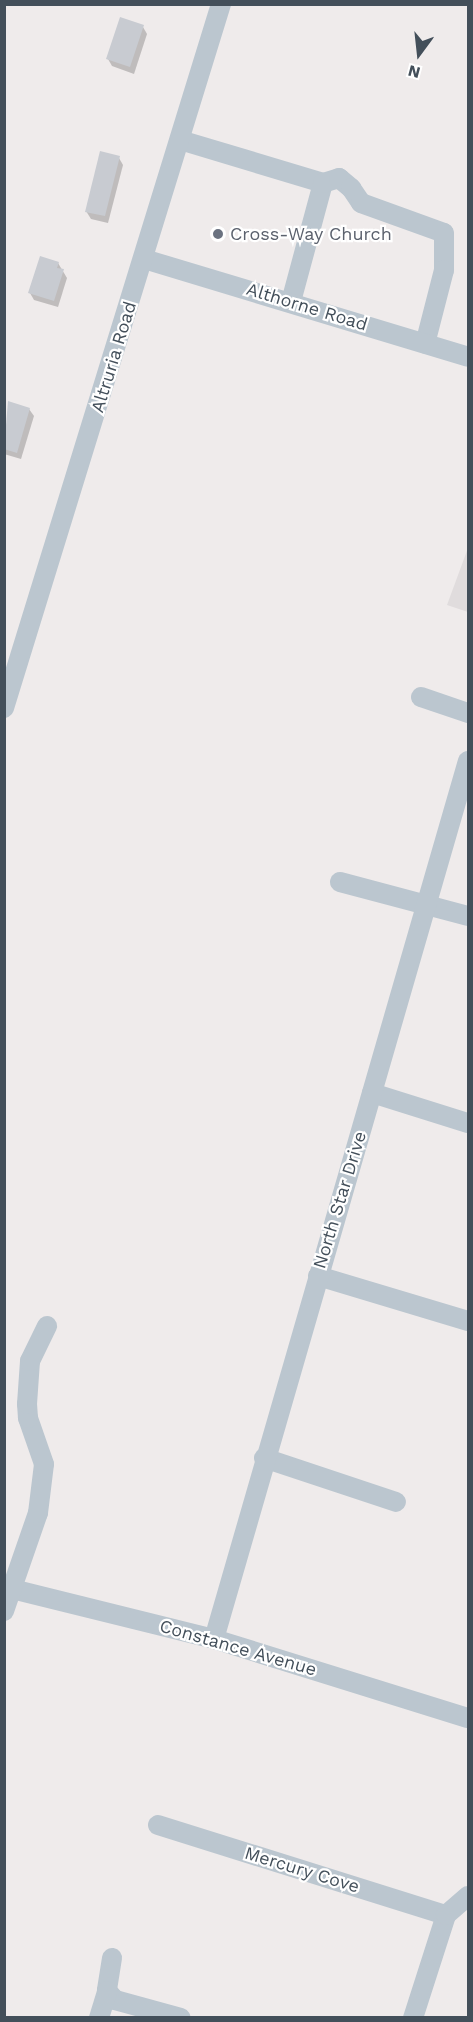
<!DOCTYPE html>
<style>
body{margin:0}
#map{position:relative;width:473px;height:2022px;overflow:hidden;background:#efebeb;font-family:"Work Sans",sans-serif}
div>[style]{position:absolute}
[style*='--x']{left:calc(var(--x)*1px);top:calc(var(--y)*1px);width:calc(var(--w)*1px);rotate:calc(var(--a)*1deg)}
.education>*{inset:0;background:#e0dcdd}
.shadow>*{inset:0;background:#0003}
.building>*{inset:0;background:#c8cbd1}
.minor>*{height:20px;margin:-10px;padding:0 10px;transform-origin:10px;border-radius:10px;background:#bbc6cf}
.dots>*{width:16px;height:16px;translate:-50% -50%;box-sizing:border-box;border:3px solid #fff;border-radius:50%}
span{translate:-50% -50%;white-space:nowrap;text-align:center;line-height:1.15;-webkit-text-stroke:4.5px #fff;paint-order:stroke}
.worship-label{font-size:18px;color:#5b616d}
.left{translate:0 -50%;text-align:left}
.street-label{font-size:18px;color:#434f5a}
.frame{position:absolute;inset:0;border:6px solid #434f5a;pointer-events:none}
.north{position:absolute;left:389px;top:24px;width:60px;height:60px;-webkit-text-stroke:4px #fff;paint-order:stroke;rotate:195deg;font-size:16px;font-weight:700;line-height:24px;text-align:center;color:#434f5a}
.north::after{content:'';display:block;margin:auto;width:21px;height:27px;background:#434f5a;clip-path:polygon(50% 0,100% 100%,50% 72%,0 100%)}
</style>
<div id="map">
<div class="education">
<div style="clip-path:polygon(468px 548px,468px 612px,447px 605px)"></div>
</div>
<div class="shadow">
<div style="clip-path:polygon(143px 27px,147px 34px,134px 74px,112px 66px,108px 59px)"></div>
<div style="clip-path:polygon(119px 158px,123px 165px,108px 223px,91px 219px,86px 211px)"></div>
<div style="clip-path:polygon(58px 263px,67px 278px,58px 307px,34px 300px,30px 293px)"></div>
<div style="clip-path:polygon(9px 403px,29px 409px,34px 416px,21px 459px,4px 454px)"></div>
</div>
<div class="building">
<div style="clip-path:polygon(120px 17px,144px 25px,130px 67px,106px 59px)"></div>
<div style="clip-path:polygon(100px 151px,120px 156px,105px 216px,85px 212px)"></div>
<div style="clip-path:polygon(40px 256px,59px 262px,57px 268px,64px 269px,54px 301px,28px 293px)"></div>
<div style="clip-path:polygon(8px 401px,30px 408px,17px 453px,4px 449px)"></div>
</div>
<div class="minor">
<div style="--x:180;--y:140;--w:149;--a:16.7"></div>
<div style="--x:323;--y:183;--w:123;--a:105.1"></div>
<div style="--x:323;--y:183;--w:17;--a:-17"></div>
<div style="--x:339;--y:178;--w:16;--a:40"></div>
<div style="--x:351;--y:188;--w:18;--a:56"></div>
<div style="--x:361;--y:203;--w:88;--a:19.9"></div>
<div style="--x:444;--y:233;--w:37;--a:90"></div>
<div style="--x:444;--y:270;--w:76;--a:104.4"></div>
<div style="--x:144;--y:259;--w:338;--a:16.8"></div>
<div style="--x:421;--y:697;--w:50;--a:18.8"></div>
<div style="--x:4;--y:708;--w:737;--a:-72.87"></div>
<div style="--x:340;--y:882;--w:132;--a:14.9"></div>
<div style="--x:372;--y:1093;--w:101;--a:17.4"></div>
<div style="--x:318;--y:1276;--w:157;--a:16.7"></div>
<div style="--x:264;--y:1458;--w:139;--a:18.4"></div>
<div style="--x:4;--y:1587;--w:216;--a:13.9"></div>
<div style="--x:214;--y:1639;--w:266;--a:17.3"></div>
<div style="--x:4;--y:1611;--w:104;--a:-70.9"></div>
<div style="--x:38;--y:1513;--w:49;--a:-83"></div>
<div style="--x:44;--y:1464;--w:49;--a:-109.2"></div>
<div style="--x:28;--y:1418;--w:14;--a:-94"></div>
<div style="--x:27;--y:1404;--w:43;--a:-86"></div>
<div style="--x:30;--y:1361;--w:39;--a:-64"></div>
<div style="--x:214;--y:1639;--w:914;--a:-73.87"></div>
<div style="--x:158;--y:1825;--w:302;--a:17.4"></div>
<div style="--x:112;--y:1958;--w:33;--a:99"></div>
<div style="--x:107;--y:1991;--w:12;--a:48"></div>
<div style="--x:115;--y:2000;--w:68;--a:15.3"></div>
<div style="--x:99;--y:2018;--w:28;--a:-73"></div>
<div style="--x:413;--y:2018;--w:108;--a:-72.2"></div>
<div style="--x:446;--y:1915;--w:29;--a:-41"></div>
</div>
<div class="dots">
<div style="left:218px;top:234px;background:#6b7280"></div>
</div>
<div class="worship-label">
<span class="left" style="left:230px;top:234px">Cross-Way Church</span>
</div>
<div class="street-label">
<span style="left:307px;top:307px;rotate:17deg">Althorne Road</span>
<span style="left:114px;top:357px;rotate:-73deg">Altruria Road</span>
<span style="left:340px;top:1200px;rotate:-73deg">North Star Drive</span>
<span style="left:238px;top:1648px;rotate:16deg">Constance Avenue</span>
<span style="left:302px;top:1870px;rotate:17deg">Mercury Cove</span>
</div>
<div class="frame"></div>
<div class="north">N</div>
</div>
